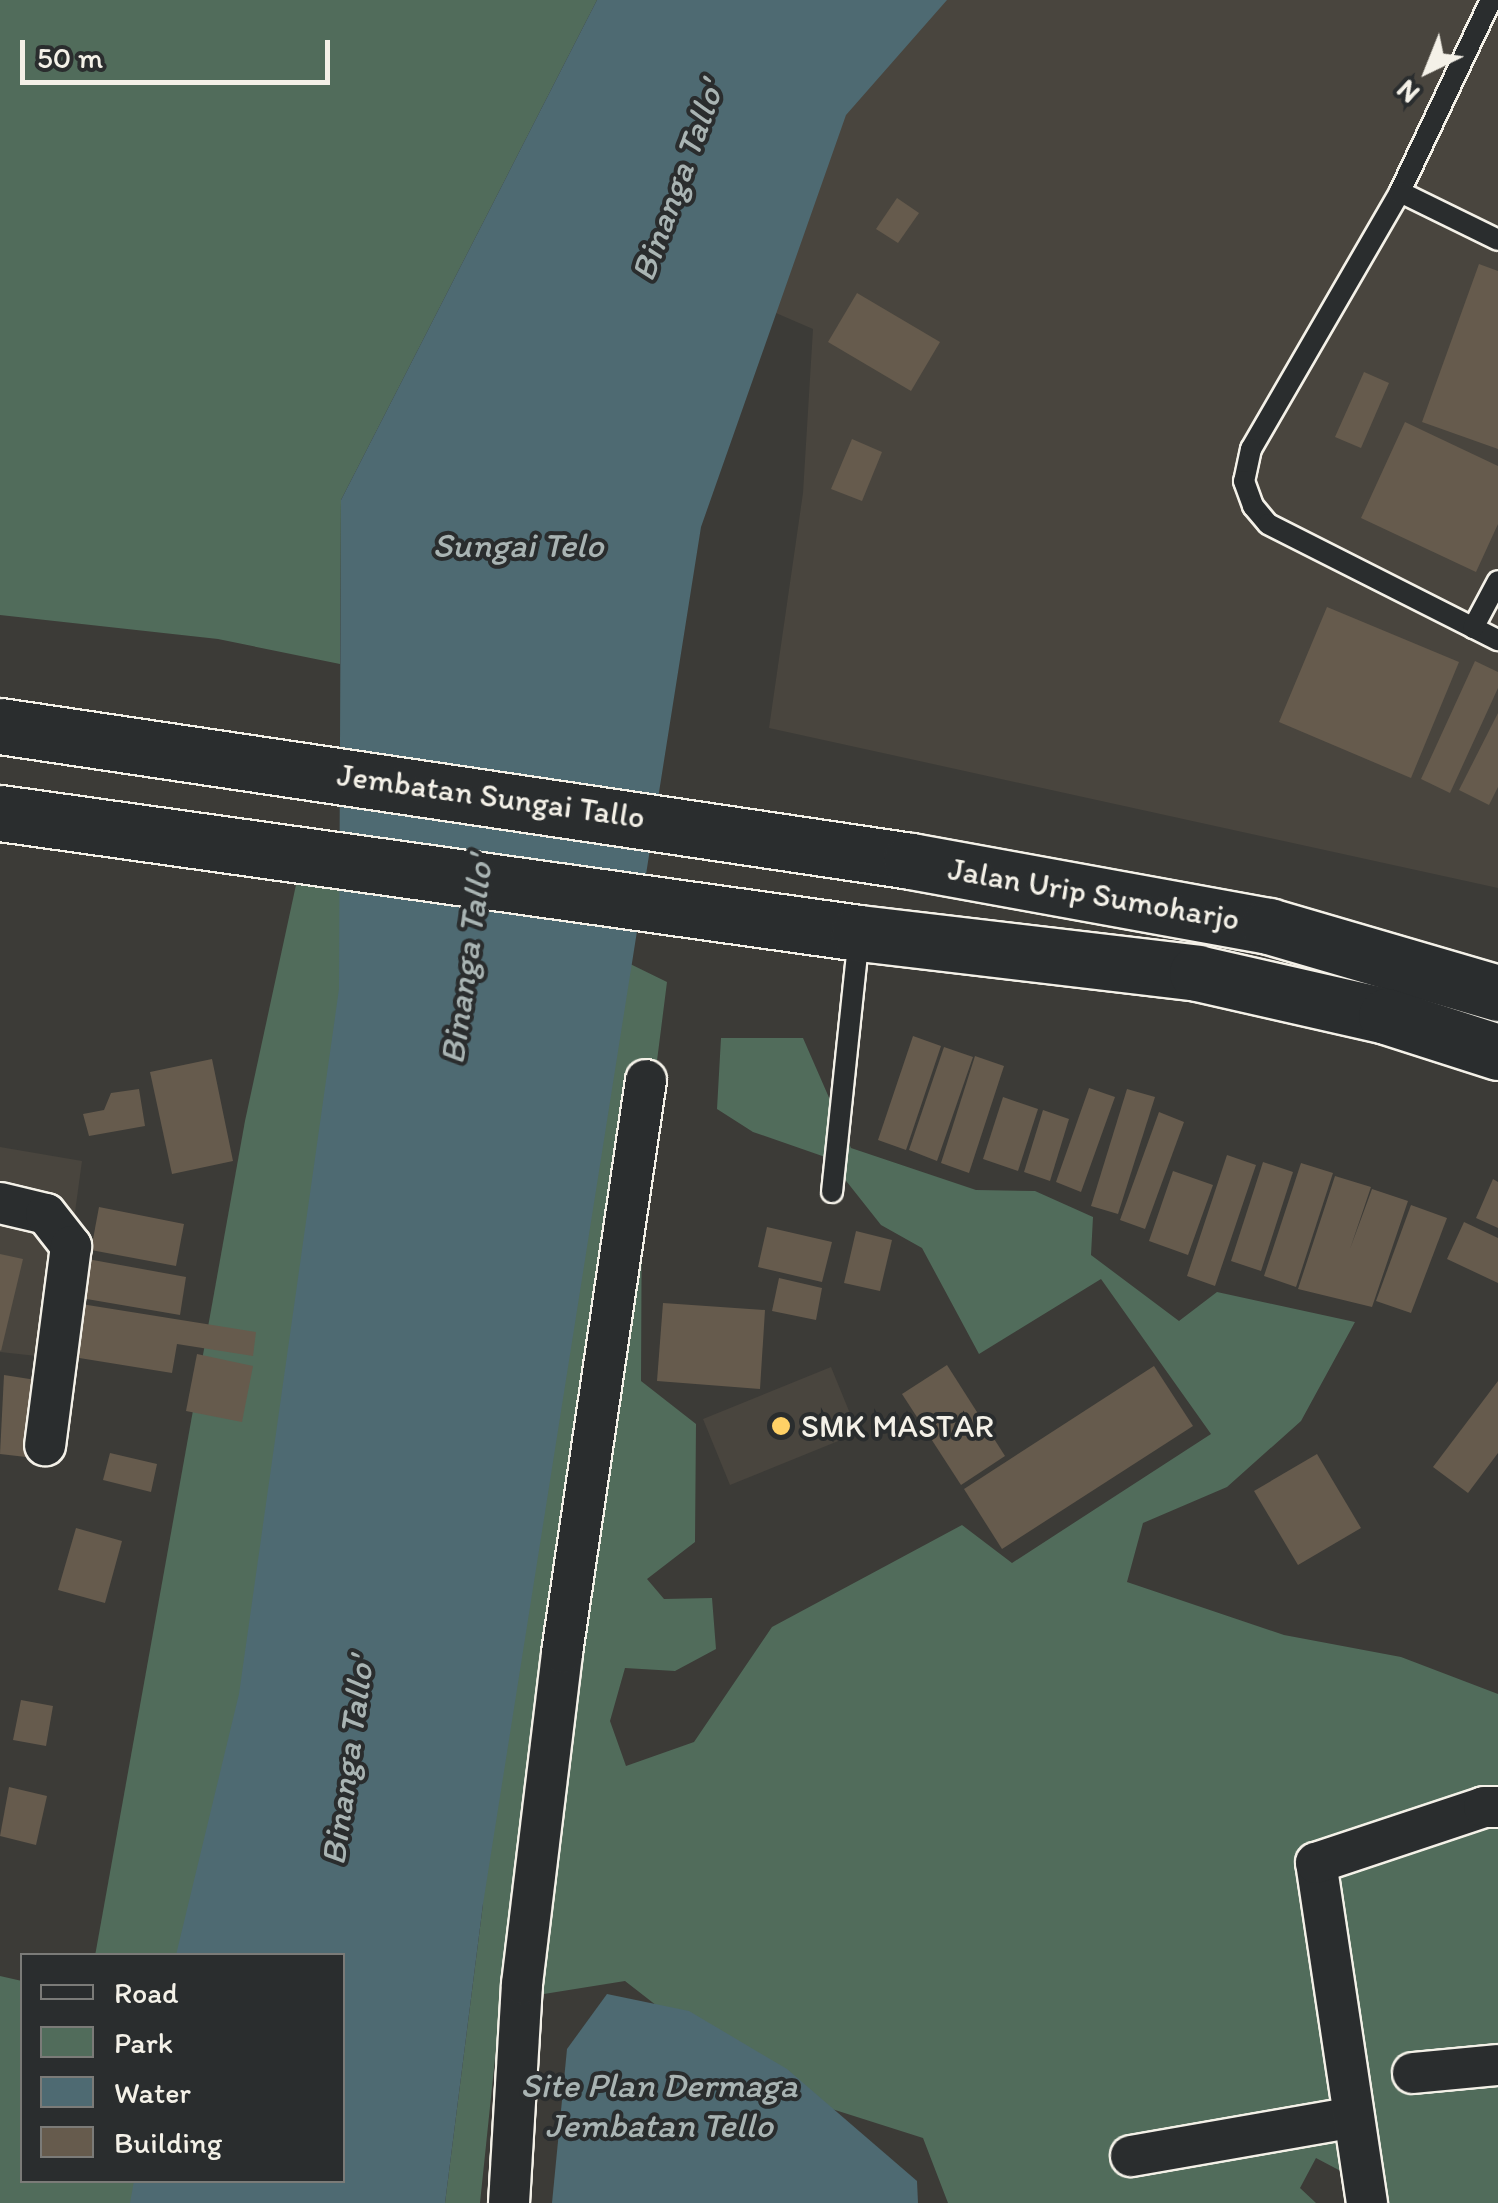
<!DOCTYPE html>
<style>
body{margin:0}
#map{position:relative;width:1498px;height:2203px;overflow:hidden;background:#3c3b37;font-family:Itim,sans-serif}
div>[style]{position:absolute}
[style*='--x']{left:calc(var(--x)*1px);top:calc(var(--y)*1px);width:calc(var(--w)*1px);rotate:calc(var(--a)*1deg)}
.built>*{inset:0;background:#49453e}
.green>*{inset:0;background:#516c5b}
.water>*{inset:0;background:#4e6a72}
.building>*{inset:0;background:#665b4d}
.roads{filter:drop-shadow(2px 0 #f4f1e8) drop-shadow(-2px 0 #f4f1e8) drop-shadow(0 2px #f4f1e8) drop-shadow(0 -2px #f4f1e8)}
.service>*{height:20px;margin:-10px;padding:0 10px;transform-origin:10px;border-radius:10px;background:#2a2d2e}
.minor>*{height:40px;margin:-20px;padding:0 20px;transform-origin:20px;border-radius:20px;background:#2a2d2e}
.trunk>*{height:55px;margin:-27.5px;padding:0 27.5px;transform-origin:27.5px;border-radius:27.5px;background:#2a2d2e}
.dots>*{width:28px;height:28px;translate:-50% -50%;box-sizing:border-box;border:5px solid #2a2d2e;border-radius:50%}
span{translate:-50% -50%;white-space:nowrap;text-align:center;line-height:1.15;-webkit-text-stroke:8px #2a2d2e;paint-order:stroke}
.street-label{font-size:32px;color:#f4f1e8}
.poi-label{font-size:32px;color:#f4f1e8}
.left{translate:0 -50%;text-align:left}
.water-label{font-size:35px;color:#a9b4b3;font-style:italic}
.legend{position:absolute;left:20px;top:1953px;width:325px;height:230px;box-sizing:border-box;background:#2a2d2e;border:2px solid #7b7b78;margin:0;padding:12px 18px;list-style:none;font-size:30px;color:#f4f1e8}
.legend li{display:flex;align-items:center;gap:20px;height:50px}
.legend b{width:50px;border:2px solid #7b7b78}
.north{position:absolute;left:1378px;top:20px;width:100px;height:100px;-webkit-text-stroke:8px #2a2d2e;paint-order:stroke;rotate:223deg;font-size:28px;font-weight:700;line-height:40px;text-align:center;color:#f4f1e8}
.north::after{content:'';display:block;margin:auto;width:35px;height:45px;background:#f4f1e8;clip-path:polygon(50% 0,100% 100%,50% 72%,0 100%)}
.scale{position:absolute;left:20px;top:40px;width:310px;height:45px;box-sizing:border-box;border:5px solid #f4f1e8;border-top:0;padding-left:12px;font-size:30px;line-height:35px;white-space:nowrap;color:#f4f1e8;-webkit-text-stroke:8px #2a2d2e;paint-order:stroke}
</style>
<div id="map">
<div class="built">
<div style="clip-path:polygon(908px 0,1498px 0,1498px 888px,769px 728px,803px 493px,813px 329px,692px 277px)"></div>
<div style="clip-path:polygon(0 1147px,82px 1161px,55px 1358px,0 1352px)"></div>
<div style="clip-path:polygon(831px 1367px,858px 1433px,730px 1485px,703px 1419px)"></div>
</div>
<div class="green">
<div style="clip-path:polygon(0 0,597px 0,341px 500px,340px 664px,218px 639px,0 615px)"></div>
<div style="clip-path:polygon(299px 871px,374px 893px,229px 1955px,95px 1956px,245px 1121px)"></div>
<div style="clip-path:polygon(575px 937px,667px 982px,642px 1179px,641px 1381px,696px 1424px,695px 1542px,647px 1579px,664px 1599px,712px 1598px,716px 1649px,675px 1671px,625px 1668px,610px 1721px,626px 1766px,694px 1742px,772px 1627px,962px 1525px,1012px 1563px,1211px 1434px,1101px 1279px,979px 1354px,922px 1248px,881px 1225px,828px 1158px,753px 1132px,717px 1109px,721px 1038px,803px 1038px,851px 1148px,976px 1190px,1035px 1191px,1093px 1217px,1091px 1255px,1179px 1321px,1217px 1292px,1355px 1322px,1301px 1421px,1227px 1487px,1143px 1523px,1127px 1582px,1284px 1635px,1401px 1657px,1498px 1694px,1498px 2203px,1382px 2203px,1369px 2186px,1316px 2158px,1300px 2188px,1316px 2203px,948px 2203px,923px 2138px,760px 2086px,625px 1981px,501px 2001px,480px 2203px,445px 2203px,483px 1904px,482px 1640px)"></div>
<div style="clip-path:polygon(0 1976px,22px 1981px,22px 2180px,168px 2181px,161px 2203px,0 2203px)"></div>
</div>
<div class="water">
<div style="clip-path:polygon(597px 0,947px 0,846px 115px,701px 527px,483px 1904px,445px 2203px,130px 2203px,134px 2181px,342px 2180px,342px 1956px,176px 1955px,239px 1694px,339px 989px,341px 500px)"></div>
<div style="clip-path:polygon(607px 1994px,689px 2011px,787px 2069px,917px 2181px,918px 2203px,552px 2203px,567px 2049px)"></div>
</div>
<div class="building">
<div style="clip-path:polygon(897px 198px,919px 213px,898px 243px,876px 229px)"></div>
<div style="clip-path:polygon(1479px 264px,1498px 271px,1498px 449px,1422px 422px)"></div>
<div style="clip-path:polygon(857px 293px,940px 342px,911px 391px,828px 342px)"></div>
<div style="clip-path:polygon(1364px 372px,1389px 383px,1361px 448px,1335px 437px)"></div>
<div style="clip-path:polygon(1405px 422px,1498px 466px,1498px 524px,1476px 572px,1361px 518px)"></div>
<div style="clip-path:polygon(852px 439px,882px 452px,862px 501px,831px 489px)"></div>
<div style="clip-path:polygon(1327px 607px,1459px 662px,1411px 778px,1279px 722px)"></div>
<div style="clip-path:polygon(1475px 661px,1498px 672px,1498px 688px,1450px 793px,1421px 779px)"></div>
<div style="clip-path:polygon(1498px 713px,1498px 787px,1489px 805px,1459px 790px)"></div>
<div style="clip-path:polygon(913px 1036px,941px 1046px,906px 1150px,878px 1140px)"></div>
<div style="clip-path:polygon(944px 1047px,973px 1057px,937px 1161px,909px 1150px)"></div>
<div style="clip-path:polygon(975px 1056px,1004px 1066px,969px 1173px,941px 1163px)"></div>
<div style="clip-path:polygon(212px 1059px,233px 1161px,172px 1174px,150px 1072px)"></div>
<div style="clip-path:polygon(1089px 1088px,1115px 1097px,1081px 1192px,1056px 1182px)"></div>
<div style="clip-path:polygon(139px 1089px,145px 1126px,89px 1136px,83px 1114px,104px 1110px,111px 1093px)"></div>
<div style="clip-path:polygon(1127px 1089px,1155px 1097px,1118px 1214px,1091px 1206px)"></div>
<div style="clip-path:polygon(1003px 1097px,1038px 1109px,1018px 1171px,983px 1159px)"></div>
<div style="clip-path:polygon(1043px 1110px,1069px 1119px,1050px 1181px,1024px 1172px)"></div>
<div style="clip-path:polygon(1159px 1112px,1184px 1122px,1145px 1229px,1120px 1220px)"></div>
<div style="clip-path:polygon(1227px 1155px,1256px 1165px,1215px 1286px,1187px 1276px)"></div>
<div style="clip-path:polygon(1263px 1162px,1293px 1172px,1261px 1271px,1231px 1261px)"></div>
<div style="clip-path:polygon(1301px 1163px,1333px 1173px,1296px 1287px,1264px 1276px)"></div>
<div style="clip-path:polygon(1173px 1171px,1213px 1185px,1188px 1255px,1149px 1241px)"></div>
<div style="clip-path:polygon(1335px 1176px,1371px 1187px,1350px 1249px,1372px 1189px,1408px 1201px,1372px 1307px,1298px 1289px)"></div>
<div style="clip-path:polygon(1493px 1179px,1498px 1182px,1498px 1228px,1476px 1218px)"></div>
<div style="clip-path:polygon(1411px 1205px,1447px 1218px,1411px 1313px,1376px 1301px)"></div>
<div style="clip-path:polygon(99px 1207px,184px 1224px,176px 1266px,91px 1250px)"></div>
<div style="clip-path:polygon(1464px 1222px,1498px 1238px,1498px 1283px,1447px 1259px)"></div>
<div style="clip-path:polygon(767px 1227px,832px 1242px,822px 1282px,758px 1267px)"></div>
<div style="clip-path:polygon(856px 1231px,892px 1240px,880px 1291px,844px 1283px)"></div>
<div style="clip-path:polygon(0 1254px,23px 1259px,1px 1351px,0 1350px)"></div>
<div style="clip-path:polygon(82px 1258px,186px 1277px,180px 1315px,75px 1297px)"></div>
<div style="clip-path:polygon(779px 1278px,822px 1288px,816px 1320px,772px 1311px)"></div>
<div style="clip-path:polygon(75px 1303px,256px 1332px,253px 1356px,177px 1344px,172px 1373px,67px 1356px)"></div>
<div style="clip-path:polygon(663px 1303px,765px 1310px,760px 1389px,657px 1381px)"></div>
<div style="clip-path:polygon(197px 1354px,253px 1366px,242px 1422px,186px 1411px)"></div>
<div style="clip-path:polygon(947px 1365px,1005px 1456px,961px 1485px,902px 1394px)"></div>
<div style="clip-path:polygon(1154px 1366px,1193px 1426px,1002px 1549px,964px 1489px)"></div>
<div style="clip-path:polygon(4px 1375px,36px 1380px,26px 1457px,0 1454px)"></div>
<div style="clip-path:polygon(1498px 1381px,1498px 1453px,1468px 1493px,1433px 1467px)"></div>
<div style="clip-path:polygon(110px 1453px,157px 1464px,151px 1492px,103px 1480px)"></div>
<div style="clip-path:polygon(1317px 1454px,1361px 1528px,1298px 1565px,1254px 1491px)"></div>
<div style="clip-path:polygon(76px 1528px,122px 1541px,105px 1603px,58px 1590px)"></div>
<div style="clip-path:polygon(21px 1700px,53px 1706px,46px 1746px,13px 1740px)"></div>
<div style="clip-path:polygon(9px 1787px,47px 1796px,36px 1845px,0 1836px)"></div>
</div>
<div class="roads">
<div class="service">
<div style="--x:1491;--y:0;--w:212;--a:115.4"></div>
<div style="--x:1400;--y:192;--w:297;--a:120.1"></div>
<div style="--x:1251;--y:449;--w:33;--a:102"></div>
<div style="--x:1244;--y:481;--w:27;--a:70"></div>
<div style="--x:1253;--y:506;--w:23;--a:50"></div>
<div style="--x:1268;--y:524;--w:258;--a:26.8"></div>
<div style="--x:1400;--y:192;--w:109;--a:26.1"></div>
<div style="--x:1473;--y:628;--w:53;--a:-62"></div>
<div style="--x:832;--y:1192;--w:258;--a:-84"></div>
</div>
<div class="minor">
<div style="--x:0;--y:1203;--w:47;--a:13.4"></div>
<div style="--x:46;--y:1214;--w:41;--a:52"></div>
<div style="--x:71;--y:1246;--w:201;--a:97.4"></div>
<div style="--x:1413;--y:2073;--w:85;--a:-5.4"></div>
<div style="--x:1131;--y:2156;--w:226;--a:-9.9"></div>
<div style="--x:509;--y:2203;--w:219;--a:-86.6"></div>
<div style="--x:522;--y:1984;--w:333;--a:-83.1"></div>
<div style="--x:562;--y:1653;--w:579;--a:-81.66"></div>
<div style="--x:1367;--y:2203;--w:344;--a:-98.5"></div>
<div style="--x:1316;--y:1863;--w:177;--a:-18.4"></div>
<div style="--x:1484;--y:1807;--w:14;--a:0"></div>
</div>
<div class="trunk">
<div style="--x:0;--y:726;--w:921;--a:8.43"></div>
<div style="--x:911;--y:861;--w:364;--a:10.3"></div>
<div style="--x:1269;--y:926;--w:239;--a:16.3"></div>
<div style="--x:0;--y:813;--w:867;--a:7.95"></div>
<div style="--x:859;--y:933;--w:340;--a:6.7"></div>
<div style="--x:1197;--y:973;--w:194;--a:12.8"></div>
<div style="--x:1386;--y:1016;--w:118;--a:17.8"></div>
</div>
</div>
<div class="dots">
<div style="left:781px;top:1426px;background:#ffd166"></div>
</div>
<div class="street-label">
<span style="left:491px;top:796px;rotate:8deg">Jembatan Sungai Tallo</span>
<span style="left:1094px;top:894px;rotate:10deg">Jalan Urip Sumoharjo</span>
</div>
<div class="poi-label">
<span class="left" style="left:801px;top:1426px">SMK MASTAR</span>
</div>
<div class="water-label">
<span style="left:677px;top:181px;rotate:-70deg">Binanga Tallo'</span>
<span style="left:518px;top:545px">Sungai Telo</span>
<span style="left:466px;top:960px;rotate:-82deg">Binanga Tallo'</span>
<span style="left:347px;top:1761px;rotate:-82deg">Binanga Tallo'</span>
<span style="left:659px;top:2105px">Site Plan Dermaga<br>Jembatan Tello</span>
</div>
<ul class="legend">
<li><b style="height:12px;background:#2a2d2e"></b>Road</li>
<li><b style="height:28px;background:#516c5b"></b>Park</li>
<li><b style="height:28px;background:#4e6a72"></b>Water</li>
<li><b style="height:28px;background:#665b4d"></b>Building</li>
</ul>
<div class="north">N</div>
<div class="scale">50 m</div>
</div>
